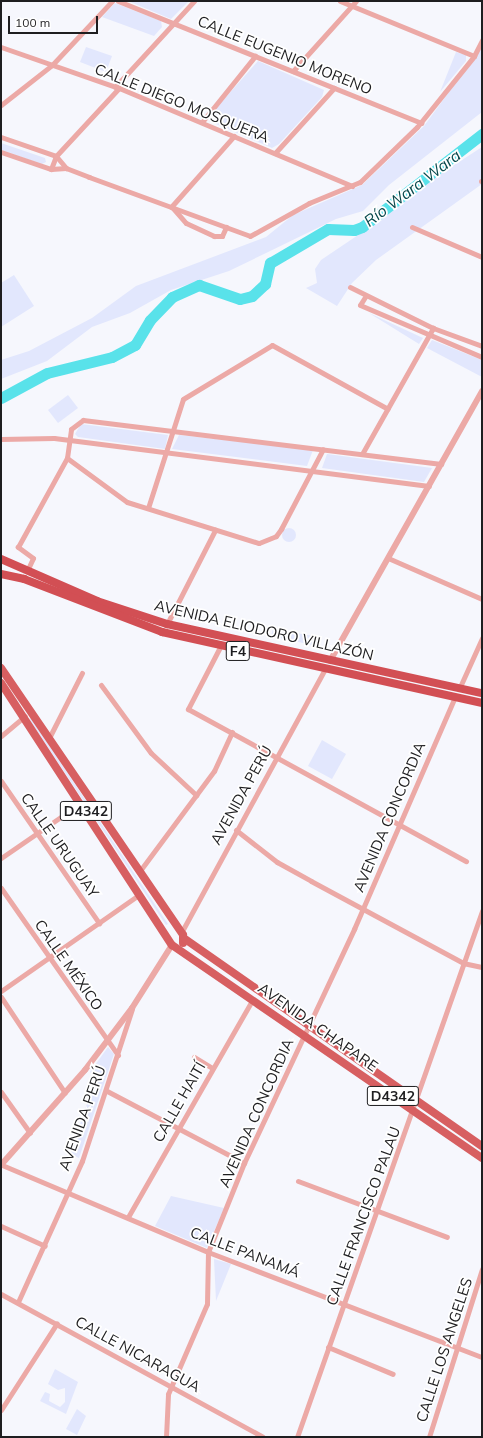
<!DOCTYPE html>
<meta charset="utf-8">
<style>
body{margin:0}
#map{position:relative;width:483px;height:1438px;overflow:hidden;background:#f6f7fd;font-family:Mulish,sans-serif}
div>[style]{position:absolute}
[style*='--x']{left:calc(var(--x)*1px);top:calc(var(--y)*1px);width:calc(var(--w)*1px);rotate:calc(var(--a)*1deg)}
.green>*{inset:0;background:#e2e7fd}
.round{border-radius:50%}
.river>*{height:11px;margin:-5.5px;padding:0 5.5px;transform-origin:5.5px;border-radius:5.5px;background:#59e2ea}
.minor>*{height:5px;margin:-2.5px;padding:0 2.5px;transform-origin:2.5px;border-radius:2.5px;background:#eca9a6}
.tertiary>*{height:6px;margin:-3px;padding:0 3px;transform-origin:3px;border-radius:3px;background:#eca9a6}
.primary>*{height:8px;margin:-4px;padding:0 4px;transform-origin:4px;border-radius:4px;background:#d75f61}
.trunk>*{height:8px;margin:-4px;padding:0 4px;transform-origin:4px;border-radius:4px;background:#d24f54}
span{translate:-50% -50%;white-space:nowrap;text-align:center;line-height:1.15;-webkit-text-stroke:3.5px #fff;paint-order:stroke}
.shield-label span{padding:1px 3px;background:#fff;border:1px solid;border-radius:3px;-webkit-text-stroke-width:0}
.shield-label{font-size:14px;color:#1e1e20;font-weight:700}
.street-label{font-size:15px;color:#1e1e20}
.water-label{font-size:16px;color:#09494c;font-style:italic}
.frame{position:absolute;inset:0;border:2px solid #1e1e20;pointer-events:none}
.scale{position:absolute;left:8px;top:16px;width:90px;height:18px;box-sizing:border-box;border:2px solid #1e1e20;border-top:0;padding-left:5px;font-size:12px;line-height:14px;white-space:nowrap;color:#1e1e20;-webkit-text-stroke:3px #fff;paint-order:stroke}
</style>
<div id="map">
<div class="green">
<div style="clip-path:polygon(128px 1px,189px 1px,171px 19px)"></div>
<div style="clip-path:polygon(115px 3px,161px 21px,162px 27px,154px 36px,102px 17px)"></div>
<div style="clip-path:polygon(86px 47px,112px 56px,106px 72px,80px 62px)"></div>
<div style="clip-path:polygon(482px 47px,482px 112px,389px 185px,363px 211px,336px 219px,229px 271px,171px 290px,130px 313px,92px 327px,47px 361px,1px 379px,1px 360px,29px 351px,92px 318px,136px 286px,266px 237px,293px 215px,362px 185px,424px 126px)"></div>
<div style="clip-path:polygon(456px 52px,466px 55px,466px 61px,440px 92px)"></div>
<div style="clip-path:polygon(258px 61px,324px 90px,322px 97px,279px 144px,272px 148px,209px 121px,209px 116px)"></div>
<div style="clip-path:polygon(1px 143px,45px 158px,46px 162px,42px 164px,1px 150px)"></div>
<div style="clip-path:polygon(482px 147px,482px 184px,376px 260px,352px 283px,337px 306px,306px 288px,317px 283px,315px 269px,321px 260px,370px 227px,388px 208px)"></div>
<div style="clip-path:polygon(14px 275px,34px 306px,1px 327px,1px 283px)"></div>
<div style="clip-path:polygon(369px 313px,423px 338px,419px 344px)"></div>
<div style="clip-path:polygon(432px 340px,482px 360px,482px 377px,427px 348px)"></div>
<div style="clip-path:polygon(68px 395px,78px 408px,58px 423px,48px 410px)"></div>
<div style="clip-path:polygon(81px 424px,168px 435px,165px 449px,78px 437px,75px 434px)"></div>
<div style="clip-path:polygon(179px 435px,313px 450px,307px 466px,172px 449px)"></div>
<div style="clip-path:polygon(327px 454px,432px 468px,424px 482px,322px 468px)"></div>
<div class="round" style="left:282px;top:528px;width:14px;height:14px"></div>
<div style="clip-path:polygon(273px 629px,319px 637px,317px 646px,271px 636px)"></div>
<div style="clip-path:polygon(31px 718px,168px 924px,166px 925px,29px 719px)"></div>
<div style="clip-path:polygon(322px 740px,346px 754px,332px 779px,308px 766px)"></div>
<div style="clip-path:polygon(108px 1047px,114px 1054px,79px 1158px,70px 1154px,96px 1077px,90px 1072px)"></div>
<div style="clip-path:polygon(171px 1196px,224px 1208px,207px 1248px,155px 1226px)"></div>
<div style="clip-path:polygon(214px 1259px,231px 1264px,216px 1301px)"></div>
<div style="clip-path:polygon(55px 1369px,78px 1382px,66px 1414px,40px 1401px,45px 1392px,50px 1394px,49px 1401px,60px 1407px,65px 1402px,65px 1388px,58px 1390px,48px 1384px)"></div>
<div style="clip-path:polygon(77px 1409px,86px 1416px,77px 1435px,66px 1429px)"></div>
</div>
<div class="river">
<div style="--x:1;--y:398;--w:52;--a:-28.5"></div>
<div style="--x:47;--y:373;--w:67;--a:-13.8"></div>
<div style="--x:112;--y:357;--w:26;--a:-28"></div>
<div style="--x:135;--y:345;--w:29;--a:-59"></div>
<div style="--x:150;--y:320;--w:32;--a:-46"></div>
<div style="--x:172;--y:297;--w:30;--a:-24"></div>
<div style="--x:199;--y:285;--w:43;--a:18.9"></div>
<div style="--x:240;--y:299;--w:12;--a:-14"></div>
<div style="--x:252;--y:296;--w:18;--a:-43"></div>
<div style="--x:265;--y:284;--w:22;--a:-77"></div>
<div style="--x:270;--y:263;--w:67;--a:-30.4"></div>
<div style="--x:328;--y:229;--w:26;--a:2"></div>
<div style="--x:354;--y:230;--w:9;--a:-21"></div>
<div style="--x:362;--y:227;--w:152;--a:-37.8"></div>
</div>
<div class="minor">
<div style="--x:118;--y:1;--w:327;--a:21.9"></div>
<div style="--x:340;--y:1;--w:145;--a:22.3"></div>
<div style="--x:1;--y:47;--w:125;--a:19.2"></div>
<div style="--x:119;--y:88;--w:253;--a:22.8"></div>
<div style="--x:293;--y:71;--w:94;--a:-48"></div>
<div style="--x:115;--y:87;--w:117;--a:-47.4"></div>
<div style="--x:1;--y:105;--w:65;--a:-38.1"></div>
<div style="--x:52;--y:65;--w:88;--a:-46.8"></div>
<div style="--x:202;--y:122;--w:85;--a:-51.2"></div>
<div style="--x:1;--y:137;--w:58;--a:19.1"></div>
<div style="--x:56;--y:156;--w:16;--a:50"></div>
<div style="--x:66;--y:168;--w:25;--a:21"></div>
<div style="--x:89;--y:177;--w:171;--a:20.1"></div>
<div style="--x:250;--y:236;--w:68;--a:-29.2"></div>
<div style="--x:309;--y:203;--w:55;--a:-22.4"></div>
<div style="--x:360;--y:182;--w:79;--a:-44"></div>
<div style="--x:417;--y:127;--w:91;--a:-51.2"></div>
<div style="--x:474;--y:56;--w:18;--a:-63"></div>
<div style="--x:1;--y:152;--w:53;--a:18.8"></div>
<div style="--x:51;--y:169;--w:15;--a:-4"></div>
<div style="--x:275;--y:153;--w:88;--a:-47.8"></div>
<div style="--x:51;--y:169;--w:14;--a:-69"></div>
<div style="--x:56;--y:156;--w:93;--a:-47.2"></div>
<div style="--x:481;--y:181;--w:1;--a:0"></div>
<div style="--x:171;--y:207;--w:95;--a:-48.4"></div>
<div style="--x:172;--y:207;--w:21;--a:49"></div>
<div style="--x:186;--y:223;--w:31;--a:25"></div>
<div style="--x:214;--y:236;--w:8;--a:0"></div>
<div style="--x:222;--y:236;--w:10;--a:-66"></div>
<div style="--x:412;--y:227;--w:76;--a:23.2"></div>
<div style="--x:350;--y:287;--w:93;--a:26.3"></div>
<div style="--x:433;--y:328;--w:52;--a:20.2"></div>
<div style="--x:365;--y:297;--w:9;--a:122"></div>
<div style="--x:360;--y:305;--w:133;--a:23.1"></div>
<div style="--x:1;--y:439;--w:53;--a:-1.1"></div>
<div style="--x:54;--y:438;--w:378;--a:7.3"></div>
<div style="--x:362;--y:454;--w:145;--a:-60.6"></div>
<div style="--x:67;--y:458;--w:74;--a:36.3"></div>
<div style="--x:127;--y:502;--w:138;--a:17.3"></div>
<div style="--x:259;--y:543;--w:18;--a:-22"></div>
<div style="--x:276;--y:536;--w:9;--a:-54"></div>
<div style="--x:281;--y:529;--w:90;--a:-62.3"></div>
<div style="--x:148;--y:508;--w:114;--a:-72.2"></div>
<div style="--x:183;--y:399;--w:104;--a:-31.2"></div>
<div style="--x:272;--y:345;--w:132;--a:28.9"></div>
<div style="--x:388;--y:558;--w:103;--a:23.6"></div>
<div style="--x:27;--y:571;--w:14;--a:-65"></div>
<div style="--x:33;--y:558;--w:19;--a:-144"></div>
<div style="--x:18;--y:547;--w:102;--a:-61.2"></div>
<div style="--x:67;--y:458;--w:29;--a:-82"></div>
<div style="--x:71;--y:429;--w:15;--a:-37"></div>
<div style="--x:83;--y:420;--w:361;--a:7"></div>
<div style="--x:167;--y:624;--w:106;--a:-62.9"></div>
<div style="--x:220;--y:647;--w:70;--a:117.3"></div>
<div style="--x:188;--y:709;--w:317;--a:28.7"></div>
<div style="--x:101;--y:685;--w:84;--a:53.7"></div>
<div style="--x:151;--y:753;--w:62;--a:43"></div>
<div style="--x:459;--y:689;--w:56;--a:-65.7"></div>
<div style="--x:1;--y:736;--w:31;--a:-40"></div>
<div style="--x:49;--y:738;--w:73;--a:-63.1"></div>
<div style="--x:1;--y:781;--w:173;--a:55.4"></div>
<div style="--x:236;--y:830;--w:52;--a:38"></div>
<div style="--x:277;--y:862;--w:39;--a:29"></div>
<div style="--x:311;--y:881;--w:173;--a:28.3"></div>
<div style="--x:463;--y:963;--w:19;--a:12"></div>
<div style="--x:1;--y:858;--w:97;--a:-34.5"></div>
<div style="--x:139;--y:872;--w:126;--a:-53.4"></div>
<div style="--x:214;--y:771;--w:43;--a:-65.2"></div>
<div style="--x:1;--y:888;--w:204;--a:55"></div>
<div style="--x:181;--y:933;--w:301;--a:-61.4"></div>
<div style="--x:1;--y:991;--w:169;--a:-34.9"></div>
<div style="--x:1;--y:997;--w:115;--a:56.3"></div>
<div style="--x:194;--y:1057;--w:21;--a:31"></div>
<div style="--x:107;--y:1091;--w:155;--a:27.7"></div>
<div style="--x:1;--y:1092;--w:50;--a:54.7"></div>
<div style="--x:2;--y:1165;--w:224;--a:22.9"></div>
<div style="--x:208;--y:1252;--w:293;--a:21"></div>
<div style="--x:298;--y:1181;--w:159;--a:20.6"></div>
<div style="--x:128;--y:1217;--w:251;--a:-60.2"></div>
<div style="--x:1;--y:1226;--w:48;--a:24.4"></div>
<div style="--x:1;--y:1294;--w:298;--a:28.6"></div>
<div style="--x:18;--y:1302;--w:155;--a:-65.6"></div>
<div style="--x:82;--y:1161;--w:160;--a:-71.8"></div>
<div style="--x:328;--y:1347;--w:70;--a:22.6"></div>
<div style="--x:1;--y:1410;--w:103;--a:-57.2"></div>
<div style="--x:166;--y:1437;--w:43;--a:-87.3"></div>
<div style="--x:168;--y:1394;--w:98;--a:-66.6"></div>
<div style="--x:207;--y:1304;--w:52;--a:-88.9"></div>
<div style="--x:208;--y:1252;--w:96;--a:-68"></div>
<div style="--x:244;--y:1163;--w:259;--a:-64.8"></div>
<div style="--x:354;--y:929;--w:253;--a:-66.5"></div>
<div style="--x:297;--y:1437;--w:558;--a:-70.62"></div>
<div style="--x:429;--y:1437;--w:176;--a:-72.5"></div>
</div>
<div class="tertiary">
<div style="--x:330;--y:661;--w:310;--a:-60.6"></div>
<div style="--x:1;--y:1165;--w:127;--a:-48.5"></div>
<div style="--x:85;--y:1070;--w:78;--a:-52.8"></div>
<div style="--x:132;--y:1008;--w:75;--a:-57.6"></div>
</div>
<div class="primary">
<div style="--x:1;--y:668;--w:323;--a:55.7"></div>
<div style="--x:183;--y:935;--w:8;--a:90"></div>
<div style="--x:1;--y:683;--w:313;--a:56.9"></div>
<div style="--x:172;--y:945;--w:376;--a:34.5"></div>
<div style="--x:185;--y:939;--w:362;--a:34.9"></div>
</div>
<div class="trunk">
<div style="--x:1;--y:559;--w:105;--a:23.6"></div>
<div style="--x:97;--y:601;--w:74;--a:18.2"></div>
<div style="--x:167;--y:624;--w:322;--a:12.4"></div>
<div style="--x:1;--y:574;--w:24;--a:12"></div>
<div style="--x:24;--y:579;--w:148;--a:21"></div>
<div style="--x:162;--y:632;--w:328;--a:12.5"></div>
</div>
<div class="shield-label">
<span style="left:238px;top:651px">F4</span>
<span style="left:86px;top:811px">D4342</span>
<span style="left:393px;top:1096px">D4342</span>
</div>
<div class="street-label">
<span style="left:285px;top:55px;rotate:22deg">CALLE EUGENIO MORENO</span>
<span style="left:182px;top:103px;rotate:22deg">CALLE DIEGO MOSQUERA</span>
<span style="left:264px;top:630px;rotate:13deg">AVENIDA ELIODORO VILLAZÓN</span>
<span style="left:241px;top:795px;rotate:-61deg">AVENIDA PERÚ</span>
<span style="left:389px;top:817px;rotate:-67deg">AVENIDA CONCORDIA</span>
<span style="left:60px;top:845px;rotate:55deg">CALLE URUGUAY</span>
<span style="left:69px;top:965px;rotate:55deg">CALLE MÉXICO</span>
<span style="left:318px;top:1027px;rotate:35deg">AVENIDA CHAPARE</span>
<span style="left:179px;top:1102px;rotate:-60deg">CALLE HAITÍ</span>
<span style="left:256px;top:1113px;rotate:-66deg">AVENIDA CONCORDIA</span>
<span style="left:82px;top:1118px;rotate:-70deg">AVENIDA PERÚ</span>
<span style="left:363px;top:1216px;rotate:-70deg">CALLE FRANCISCO PALAU</span>
<span style="left:245px;top:1252px;rotate:21deg">CALLE PANAMÁ</span>
<span style="left:444px;top:1350px;rotate:-72deg">CALLE LOS ANGELES</span>
<span style="left:138px;top:1354px;rotate:29deg">CALLE NICARAGUA</span>
</div>
<div class="water-label">
<span style="left:412px;top:188px;rotate:-37deg">Río Wara Wara</span>
</div>
<div class="frame"></div>
<div class="scale">100 m</div>
</div>
